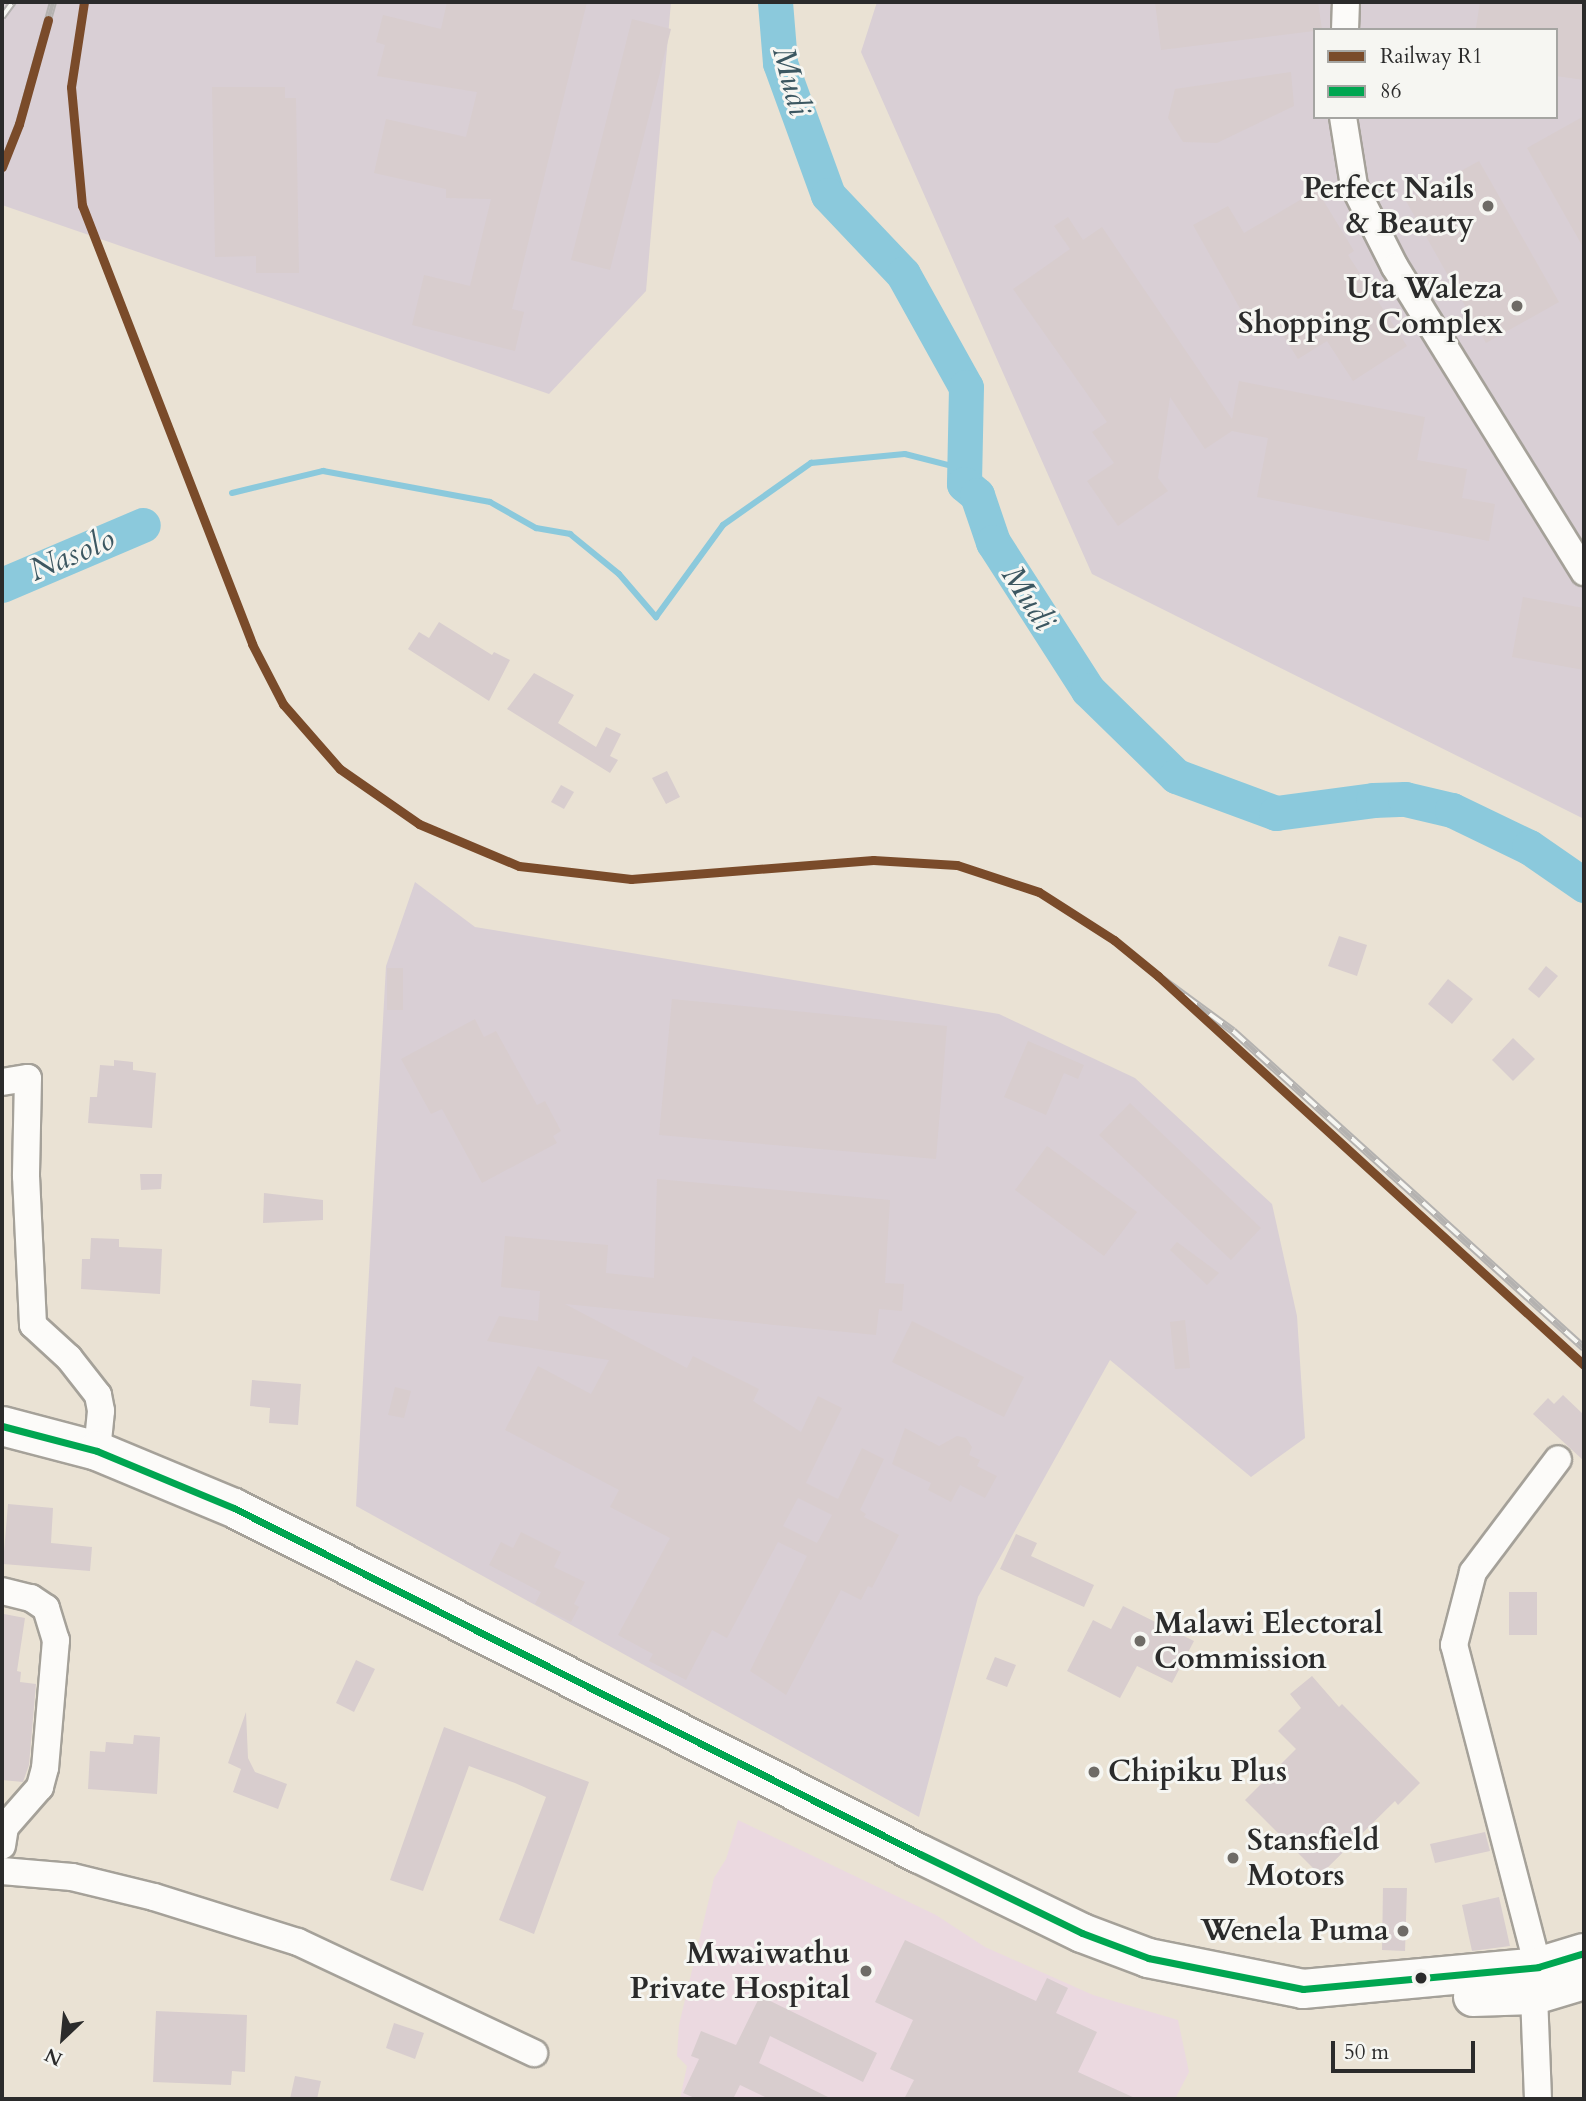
<!DOCTYPE html>
<style>
body{margin:0}
#map{position:relative;width:1586px;height:2101px;overflow:hidden;background:#eae2d4;font-family:Cardo,serif}
div>[style]{position:absolute}
[style*='--x']{left:calc(var(--x)*1px);top:calc(var(--y)*1px);width:calc(var(--w)*1px);rotate:calc(var(--a)*1deg)}
.built>*{inset:0;background:#ebd9e0}
.industrial>*{inset:0;background:#d9cfd5}
.stream>*{height:6px;margin:-3px;padding:0 3px;transform-origin:3px;border-radius:3px;background:#8bc9dc}
.river>*{height:35px;margin:-17.5px;padding:0 17.5px;transform-origin:17.5px;border-radius:17.5px;background:#8bc9dc}
.building>*{inset:0;background:#d8cdce}
.roads{filter:drop-shadow(2px 0 #a5a199) drop-shadow(-2px 0 #a5a199) drop-shadow(0 2px #a5a199) drop-shadow(0 -2px #a5a199)}
.minor>*{height:26px;margin:-13px;padding:0 13px;transform-origin:13px;border-radius:13px;background:#fcfbf9}
.highway>*{height:38px;margin:-19px;padding:0 19px;transform-origin:19px;border-radius:19px;background:#fcfbf9}
.rail>*{height:8px;margin-top:-4px;transform-origin:0;background:repeating-linear-gradient(90deg,#f6f6f2 0 16px,#b4b2b0 0 32px);box-sizing:border-box;border-block:2px solid #b4b2b0}
.bus-1>*{height:7px;margin:-3.5px;padding:0 3.5px;transform-origin:3.5px;border-radius:3.5px;background:#00a651}
.rail-1>*{height:9px;margin:-4.5px;padding:0 4.5px;transform-origin:4.5px;border-radius:4.5px;background:#7a4b2a}
.dots>*{width:19px;height:19px;translate:-50% -50%;box-sizing:border-box;border:4px solid #f6f6f2;border-radius:50%}
span{translate:-50% -50%;white-space:nowrap;text-align:center;line-height:1.15;-webkit-text-stroke:6px #f6f6f2;paint-order:stroke}
.poi-label{font-size:30px;color:#2b2b2b;font-weight:700}
.right{translate:-100% -50%;text-align:right}
.left{translate:0 -50%;text-align:left}
.water-label{font-size:32px;color:#3c5761;font-style:italic}
.frame{position:absolute;inset:0;border:4px solid #2b2b2b;pointer-events:none}
.legend{position:absolute;left:1313px;top:28px;width:245px;height:91px;box-sizing:border-box;background:#f6f6f2;border:2px solid #a5a5a2;margin:0;padding:9px 12px;list-style:none;font-size:21px;color:#2b2b2b}
.legend li{display:flex;align-items:center;gap:14px;height:35px}
.legend b{width:35px;border:2px solid #a5a5a2}
.north{position:absolute;left:28px;top:2003px;width:70px;height:70px;-webkit-text-stroke:5px #f6f6f2;paint-order:stroke;rotate:206deg;font-size:19px;font-weight:700;line-height:28px;text-align:center;color:#2b2b2b}
.north::after{content:'';display:block;margin:auto;width:24px;height:32px;background:#2b2b2b;clip-path:polygon(50% 0,100% 100%,50% 72%,0 100%)}
.scale{position:absolute;left:1331px;top:2041px;width:144px;height:32px;box-sizing:border-box;border:4px solid #2b2b2b;border-top:0;padding-left:9px;font-size:21px;line-height:24px;white-space:nowrap;color:#2b2b2b;-webkit-text-stroke:5px #f6f6f2;paint-order:stroke}
</style>
<div id="map">
<div class="built">
<div style="clip-path:polygon(738px 1820px,936px 1915px,985px 1947px,1093px 1995px,1178px 2020px,1189px 2072px,1175px 2099px,680px 2099px,687px 2066px,677px 2056px,679px 2025px,714px 1878px,726px 1859px)"></div>
</div>
<div class="industrial">
<div style="clip-path:polygon(2px 2px,671px 2px,646px 291px,549px 394px,2px 205px)"></div>
<div style="clip-path:polygon(evenodd,877px 2px,1584px 2px,1584px 819px,1092px 574px,861px 52px,877px 2px,1315px 30px,1556px 30px,1556px 117px,1315px 117px,1315px 30px)"></div>
<div style="clip-path:polygon(415px 882px,475px 927px,999px 1014px,1135px 1078px,1272px 1204px,1297px 1316px,1305px 1438px,1251px 1477px,1110px 1360px,978px 1597px,919px 1817px,356px 1506px,386px 966px)"></div>
</div>
<div class="stream">
<div style="--x:232;--y:493;--w:94;--a:-13.6"></div>
<div style="--x:323;--y:471;--w:170;--a:10.5"></div>
<div style="--x:490;--y:502;--w:53;--a:29.5"></div>
<div style="--x:536;--y:528;--w:35;--a:10"></div>
<div style="--x:570;--y:534;--w:63;--a:39.2"></div>
<div style="--x:619;--y:574;--w:57;--a:49.3"></div>
<div style="--x:656;--y:617;--w:114;--a:-53.9"></div>
<div style="--x:723;--y:525;--w:108;--a:-35.2"></div>
<div style="--x:811;--y:463;--w:94;--a:-5.5"></div>
<div style="--x:905;--y:454;--w:49;--a:14.3"></div>
<div style="--x:952;--y:466;--w:58;--a:56.3"></div>
<div style="--x:984;--y:514;--w:60;--a:72.5"></div>
<div style="--x:1002;--y:571;--w:73;--a:56.7"></div>
<div style="--x:1042;--y:632;--w:120;--a:52.1"></div>
<div style="--x:1116;--y:727;--w:95;--a:39"></div>
<div style="--x:1190;--y:787;--w:73;--a:23.4"></div>
<div style="--x:1257;--y:816;--w:118;--a:-12.7"></div>
<div style="--x:1372;--y:790;--w:83;--a:10.4"></div>
<div style="--x:1454;--y:805;--w:68;--a:28.8"></div>
<div style="--x:1514;--y:838;--w:18;--a:9"></div>
<div style="--x:1532;--y:841;--w:66;--a:37.6"></div>
</div>
<div class="river">
<div style="--x:775;--y:2;--w:61;--a:85.3"></div>
<div style="--x:780;--y:63;--w:140;--a:70"></div>
<div style="--x:828;--y:195;--w:109;--a:46.5"></div>
<div style="--x:903;--y:274;--w:129;--a:60.9"></div>
<div style="--x:966;--y:387;--w:97;--a:91.2"></div>
<div style="--x:964;--y:484;--w:17;--a:40"></div>
<div style="--x:977;--y:495;--w:50;--a:71.2"></div>
<div style="--x:993;--y:542;--w:176;--a:57.3"></div>
<div style="--x:1088;--y:690;--w:123;--a:44.3"></div>
<div style="--x:1176;--y:776;--w:107;--a:20.3"></div>
<div style="--x:1276;--y:813;--w:98;--a:-7.6"></div>
<div style="--x:1373;--y:800;--w:32;--a:-2"></div>
<div style="--x:1405;--y:799;--w:48;--a:13.2"></div>
<div style="--x:1452;--y:810;--w:85;--a:25.7"></div>
<div style="--x:1529;--y:847;--w:67;--a:34.6"></div>
<div style="--x:2;--y:585;--w:153;--a:-23.1"></div>
</div>
<div class="building">
<div style="clip-path:polygon(447px 2px,587px 2px,512px 309px,524px 312px,515px 351px,412px 325px,424px 275px,470px 286px,491px 199px,446px 198px,446px 189px,374px 173px,386px 119px,466px 137px,477px 92px,377px 76px,385px 45px,376px 42px,383px 15px,441px 29px)"></div>
<div style="clip-path:polygon(1155px 2px,1318px 2px,1322px 30px,1161px 50px)"></div>
<div style="clip-path:polygon(1480px 2px,1584px 2px,1584px 80px,1556px 76px,1556px 30px,1476px 28px)"></div>
<div style="clip-path:polygon(632px 19px,671px 29px,610px 270px,571px 260px)"></div>
<div style="clip-path:polygon(1291px 72px,1294px 106px,1217px 143px,1183px 142px,1168px 118px,1175px 89px)"></div>
<div style="clip-path:polygon(212px 87px,285px 87px,285px 98px,296px 98px,299px 273px,256px 273px,256px 256px,215px 257px)"></div>
<div style="clip-path:polygon(1584px 116px,1584px 249px,1527px 148px)"></div>
<div style="clip-path:polygon(1479px 161px,1559px 302px,1486px 343px,1406px 201px)"></div>
<div style="clip-path:polygon(1317px 190px,1354px 251px,1348px 255px,1407px 346px,1353px 381px,1327px 341px,1298px 359px,1276px 325px,1256px 337px,1193px 225px,1228px 206px,1244px 233px)"></div>
<div style="clip-path:polygon(1068px 217px,1083px 240px,1102px 227px,1232px 419px,1239px 381px,1425px 417px,1417px 460px,1467px 469px,1462px 498px,1495px 504px,1489px 541px,1257px 497px,1268px 438px,1232px 431px,1205px 449px,1170px 397px,1158px 478px,1168px 491px,1118px 526px,1087px 481px,1114px 463px,1092px 432px,1107px 422px,1013px 289px,1070px 249px,1054px 226px)"></div>
<div style="clip-path:polygon(1523px 597px,1584px 608px,1584px 670px,1512px 657px)"></div>
<div style="clip-path:polygon(439px 622px,492px 655px,494px 652px,510px 660px,489px 701px,408px 649px,419px 632px,429px 638px)"></div>
<div style="clip-path:polygon(534px 673px,574px 695px,558px 723px,596px 747px,606px 727px,621px 734px,610px 756px,618px 760px,610px 773px,507px 709px)"></div>
<div style="clip-path:polygon(667px 771px,680px 797px,666px 804px,652px 778px)"></div>
<div style="clip-path:polygon(561px 785px,574px 792px,564px 809px,551px 802px)"></div>
<div style="clip-path:polygon(1339px 936px,1367px 945px,1357px 976px,1328px 966px)"></div>
<div style="clip-path:polygon(1546px 966px,1558px 976px,1539px 998px,1528px 989px)"></div>
<div style="clip-path:polygon(387px 968px,403px 968px,403px 1010px,387px 1010px)"></div>
<div style="clip-path:polygon(1448px 979px,1473px 999px,1452px 1024px,1428px 1004px)"></div>
<div style="clip-path:polygon(672px 999px,947px 1026px,936px 1159px,659px 1135px)"></div>
<div style="clip-path:polygon(475px 1019px,484px 1037px,496px 1031px,537px 1105px,545px 1101px,561px 1131px,553px 1136px,557px 1143px,482px 1183px,442px 1109px,431px 1114px,401px 1059px)"></div>
<div style="clip-path:polygon(1513px 1038px,1535px 1059px,1513px 1081px,1492px 1060px)"></div>
<div style="clip-path:polygon(1028px 1041px,1084px 1065px,1078px 1079px,1064px 1073px,1046px 1115px,1004px 1097px)"></div>
<div style="clip-path:polygon(114px 1060px,133px 1062px,133px 1070px,156px 1073px,152px 1128px,88px 1123px,90px 1097px,97px 1097px,100px 1065px,114px 1066px)"></div>
<div style="clip-path:polygon(1130px 1103px,1261px 1228px,1231px 1260px,1099px 1135px)"></div>
<div style="clip-path:polygon(1047px 1146px,1137px 1212px,1104px 1256px,1015px 1190px)"></div>
<div style="clip-path:polygon(140px 1174px,162px 1174px,161px 1189px,141px 1190px)"></div>
<div style="clip-path:polygon(evenodd,657px 1179px,890px 1200px,885px 1283px,904px 1284px,902px 1311px,879px 1309px,876px 1335px,565px 1304px,687px 1368px,693px 1356px,759px 1389px,753px 1401px,801px 1432px,818px 1396px,842px 1408px,806px 1483px,838px 1499px,862px 1448px,884px 1459px,860px 1510px,866px 1514px,864px 1517px,899px 1535px,872px 1588px,868px 1586px,861px 1600px,841px 1590px,786px 1695px,750px 1671px,807px 1556px,778px 1542px,727px 1638px,712px 1630px,686px 1680px,649px 1661px,653px 1654px,618px 1635px,670px 1538px,610px 1507px,619px 1490px,505px 1430px,538px 1366px,591px 1394px,609px 1360px,487px 1341px,499px 1316px,538px 1321px,540px 1291px,501px 1287px,505px 1236px,608px 1245px,606px 1273px,654px 1278px,657px 1179px,798px 1498px,832px 1515px,817px 1543px,783px 1526px,798px 1498px)"></div>
<div style="clip-path:polygon(264px 1193px,323px 1200px,323px 1220px,263px 1223px)"></div>
<div style="clip-path:polygon(91px 1238px,119px 1239px,119px 1247px,162px 1249px,160px 1294px,81px 1289px,82px 1259px,90px 1259px)"></div>
<div style="clip-path:polygon(1177px 1242px,1219px 1273px,1207px 1285px,1170px 1250px)"></div>
<div style="clip-path:polygon(1185px 1320px,1190px 1368px,1175px 1369px,1170px 1322px)"></div>
<div style="clip-path:polygon(912px 1321px,1024px 1377px,1004px 1417px,892px 1362px)"></div>
<div style="clip-path:polygon(252px 1380px,301px 1384px,298px 1425px,269px 1423px,270px 1408px,250px 1406px)"></div>
<div style="clip-path:polygon(395px 1387px,411px 1391px,404px 1418px,388px 1415px)"></div>
<div style="clip-path:polygon(1563px 1395px,1584px 1415px,1584px 1461px,1533px 1414px,1548px 1398px,1554px 1404px)"></div>
<div style="clip-path:polygon(905px 1428px,939px 1446px,957px 1436px,966px 1438px,972px 1447px,969px 1455px,980px 1460px,977px 1466px,997px 1476px,985px 1498px,960px 1485px,951px 1502px,928px 1490px,931px 1483px,892px 1464px)"></div>
<div style="clip-path:polygon(8px 1504px,53px 1508px,51px 1543px,92px 1547px,90px 1571px,3px 1564px)"></div>
<div style="clip-path:polygon(521px 1532px,561px 1552px,554px 1567px,585px 1582px,574px 1604px,579px 1607px,571px 1622px,535px 1604px,541px 1592px,489px 1565px,501px 1542px,513px 1548px)"></div>
<div style="clip-path:polygon(1016px 1534px,1037px 1543px,1031px 1556px,1094px 1585px,1084px 1607px,1000px 1569px)"></div>
<div style="clip-path:polygon(1509px 1592px,1537px 1592px,1537px 1635px,1509px 1635px)"></div>
<div style="clip-path:polygon(1123px 1606px,1194px 1641px,1172px 1683px,1137px 1666px,1120px 1698px,1067px 1671px,1093px 1620px,1111px 1629px)"></div>
<div style="clip-path:polygon(4px 1614px,25px 1618px,17px 1671px,21px 1672px,20px 1682px,36px 1684px,29px 1765px,23px 1782px,2px 1780px)"></div>
<div style="clip-path:polygon(995px 1657px,1016px 1665px,1007px 1687px,986px 1679px)"></div>
<div style="clip-path:polygon(356px 1660px,375px 1669px,354px 1712px,336px 1703px)"></div>
<div style="clip-path:polygon(1312px 1676px,1339px 1707px,1342px 1704px,1420px 1783px,1398px 1805px,1395px 1801px,1320px 1875px,1245px 1800px,1296px 1749px,1278px 1731px,1301px 1708px,1290px 1694px)"></div>
<div style="clip-path:polygon(246px 1712px,248px 1758px,255px 1772px,287px 1784px,278px 1809px,233px 1792px,241px 1769px,228px 1763px)"></div>
<div style="clip-path:polygon(444px 1727px,589px 1782px,534px 1934px,499px 1920px,546px 1797px,515px 1783px,469px 1766px,423px 1891px,390px 1880px)"></div>
<div style="clip-path:polygon(134px 1735px,160px 1737px,157px 1794px,88px 1789px,90px 1751px,105px 1752px,106px 1742px,133px 1744px)"></div>
<div style="clip-path:polygon(1485px 1832px,1490px 1851px,1435px 1863px,1430px 1844px)"></div>
<div style="clip-path:polygon(1383px 1888px,1407px 1888px,1405px 1951px,1382px 1950px)"></div>
<div style="clip-path:polygon(1499px 1897px,1510px 1946px,1472px 1951px,1462px 1905px)"></div>
<div style="clip-path:polygon(905px 1940px,1036px 2001px,1047px 1978px,1068px 1988px,1056px 2013px,1097px 2032px,1078px 2072px,1137px 2099px,904px 2099px,914px 2080px,890px 2069px,913px 2020px,875px 2002px)"></div>
<div style="clip-path:polygon(760px 1996px,877px 2053px,863px 2082px,770px 2036px,759px 2063px,832px 2099px,769px 2099px,740px 2085px,733px 2099px,697px 2099px,683px 2093px,699px 2059px,691px 2056px,701px 2031px,736px 2045px)"></div>
<div style="clip-path:polygon(156px 2011px,247px 2015px,245px 2072px,232px 2071px,231px 2085px,153px 2082px)"></div>
<div style="clip-path:polygon(394px 2023px,424px 2033px,415px 2059px,386px 2048px)"></div>
<div style="clip-path:polygon(295px 2076px,321px 2081px,317px 2099px,290px 2099px)"></div>
</div>
<div class="roads">
<div class="minor">
<div style="--x:1345;--y:30;--w:28;--a:-88"></div>
<div style="--x:1343;--y:117;--w:70;--a:80.9"></div>
<div style="--x:1354;--y:186;--w:91;--a:63.2"></div>
<div style="--x:1395;--y:267;--w:359;--a:58.2"></div>
<div style="--x:2;--y:1082;--w:26;--a:-9"></div>
<div style="--x:28;--y:1078;--w:98;--a:91.2"></div>
<div style="--x:26;--y:1176;--w:149;--a:87.3"></div>
<div style="--x:33;--y:1325;--w:49;--a:42.5"></div>
<div style="--x:69;--y:1358;--w:47;--a:51.9"></div>
<div style="--x:98;--y:1395;--w:16;--a:79"></div>
<div style="--x:101;--y:1411;--w:40;--a:95.7"></div>
<div style="--x:2;--y:1591;--w:30;--a:14"></div>
<div style="--x:31;--y:1598;--w:18;--a:34"></div>
<div style="--x:46;--y:1608;--w:34;--a:73"></div>
<div style="--x:56;--y:1640;--w:128;--a:94.9"></div>
<div style="--x:45;--y:1768;--w:20;--a:105"></div>
<div style="--x:40;--y:1787;--w:53;--a:131.2"></div>
<div style="--x:5;--y:1827;--w:19;--a:99"></div>
<div style="--x:2;--y:1871;--w:70;--a:4.9"></div>
<div style="--x:72;--y:1877;--w:84;--a:13.7"></div>
<div style="--x:154;--y:1897;--w:151;--a:17.4"></div>
<div style="--x:298;--y:1942;--w:261;--a:25.2"></div>
<div style="--x:1538;--y:2099;--w:104;--a:-92.2"></div>
<div style="--x:1534;--y:1995;--w:28;--a:-82"></div>
<div style="--x:1538;--y:1967;--w:333;--a:-104.6"></div>
<div style="--x:1454;--y:1645;--w:75;--a:-75.4"></div>
<div style="--x:1473;--y:1572;--w:141;--a:-53"></div>
</div>
<div class="highway">
<div style="--x:2;--y:1426;--w:98;--a:14.7"></div>
<div style="--x:97;--y:1451;--w:148;--a:22.6"></div>
<div style="--x:234;--y:1508;--w:768;--a:26.77"></div>
<div style="--x:920;--y:1854;--w:180;--a:26"></div>
<div style="--x:1082;--y:1933;--w:71;--a:20.7"></div>
<div style="--x:1148;--y:1958;--w:158;--a:11.3"></div>
<div style="--x:1303;--y:1989;--w:236;--a:-5.3"></div>
<div style="--x:1538;--y:1967;--w:48;--a:-16.9"></div>
<div style="--x:1473;--y:1997;--w:61;--a:-1.9"></div>
<div style="--x:1534;--y:1995;--w:52;--a:-16.7"></div>
</div>
</div>
<div class="rail">
<div style="--x:2;--y:17;--w:19;--a:-54"></div>
<div style="--x:2;--y:167;--w:46;--a:-68.4"></div>
<div style="--x:19;--y:124;--w:127;--a:-74.4"></div>
<div style="--x:1158;--y:976;--w:93;--a:36.3"></div>
<div style="--x:1233;--y:1031;--w:473;--a:42.1"></div>
</div>
<div class="bus-1">
<div style="--x:2;--y:1426;--w:98;--a:14.7"></div>
<div style="--x:97;--y:1451;--w:148;--a:22.6"></div>
<div style="--x:234;--y:1508;--w:768;--a:26.77"></div>
<div style="--x:920;--y:1854;--w:180;--a:26"></div>
<div style="--x:1082;--y:1933;--w:71;--a:20.7"></div>
<div style="--x:1148;--y:1958;--w:158;--a:11.3"></div>
<div style="--x:1303;--y:1989;--w:236;--a:-5.3"></div>
<div style="--x:1538;--y:1967;--w:48;--a:-16.9"></div>
</div>
<div class="rail-1">
<div style="--x:84;--y:2;--w:86;--a:98.7"></div>
<div style="--x:71;--y:87;--w:119;--a:84.7"></div>
<div style="--x:82;--y:205;--w:471;--a:68.8"></div>
<div style="--x:252;--y:644;--w:68;--a:62.7"></div>
<div style="--x:283;--y:704;--w:86;--a:48.8"></div>
<div style="--x:340;--y:769;--w:96;--a:34.8"></div>
<div style="--x:419;--y:824;--w:108;--a:22.8"></div>
<div style="--x:519;--y:866;--w:113;--a:6.6"></div>
<div style="--x:631;--y:879;--w:243;--a:-4.5"></div>
<div style="--x:873;--y:860;--w:84;--a:3.4"></div>
<div style="--x:957;--y:865;--w:86;--a:18.2"></div>
<div style="--x:1039;--y:892;--w:89;--a:32.6"></div>
<div style="--x:1114;--y:940;--w:57;--a:39.3"></div>
<div style="--x:1158;--y:976;--w:577;--a:42.4"></div>
<div style="--x:2;--y:167;--w:46;--a:-68.4"></div>
<div style="--x:19;--y:124;--w:108;--a:-74.4"></div>
</div>
<div class="dots">
<div style="left:1488px;top:206px;background:#6e6b66"></div>
<div style="left:1517px;top:306px;background:#6e6b66"></div>
<div style="left:1140px;top:1641px;background:#6e6b66"></div>
<div style="left:1094px;top:1772px;background:#6e6b66"></div>
<div style="left:1233px;top:1858px;background:#6e6b66"></div>
<div style="left:1403px;top:1931px;background:#6e6b66"></div>
<div style="left:866px;top:1971px;background:#6e6b66"></div>
<div style="left:1421px;top:1978px;background:#2b2b2b"></div>
</div>
<div class="poi-label">
<span class="right" style="left:1474px;top:206px">Perfect Nails<br>&amp; Beauty</span>
<span class="right" style="left:1503px;top:306px">Uta Waleza<br>Shopping Complex</span>
<span class="left" style="left:1154px;top:1641px">Malawi Electoral<br>Commission</span>
<span class="left" style="left:1108px;top:1772px">Chipiku Plus</span>
<span class="left" style="left:1247px;top:1858px">Stansfield<br>Motors</span>
<span class="right" style="left:1389px;top:1931px">Wenela Puma</span>
<span class="right" style="left:850px;top:1971px">Mwaiwathu<br>Private Hospital</span>
</div>
<div class="water-label">
<span style="left:791px;top:81px;rotate:75deg">Mudi</span>
<span style="left:72px;top:555px;rotate:-23deg">Nasolo</span>
<span style="left:1028px;top:598px;rotate:57deg">Mudi</span>
</div>
<div class="frame"></div>
<ul class="legend">
<li><b style="height:9px;background:#7a4b2a"></b>Railway R1</li>
<li><b style="height:9px;background:#00a651"></b>86</li>
</ul>
<div class="north">N</div>
<div class="scale">50 m</div>
</div>
